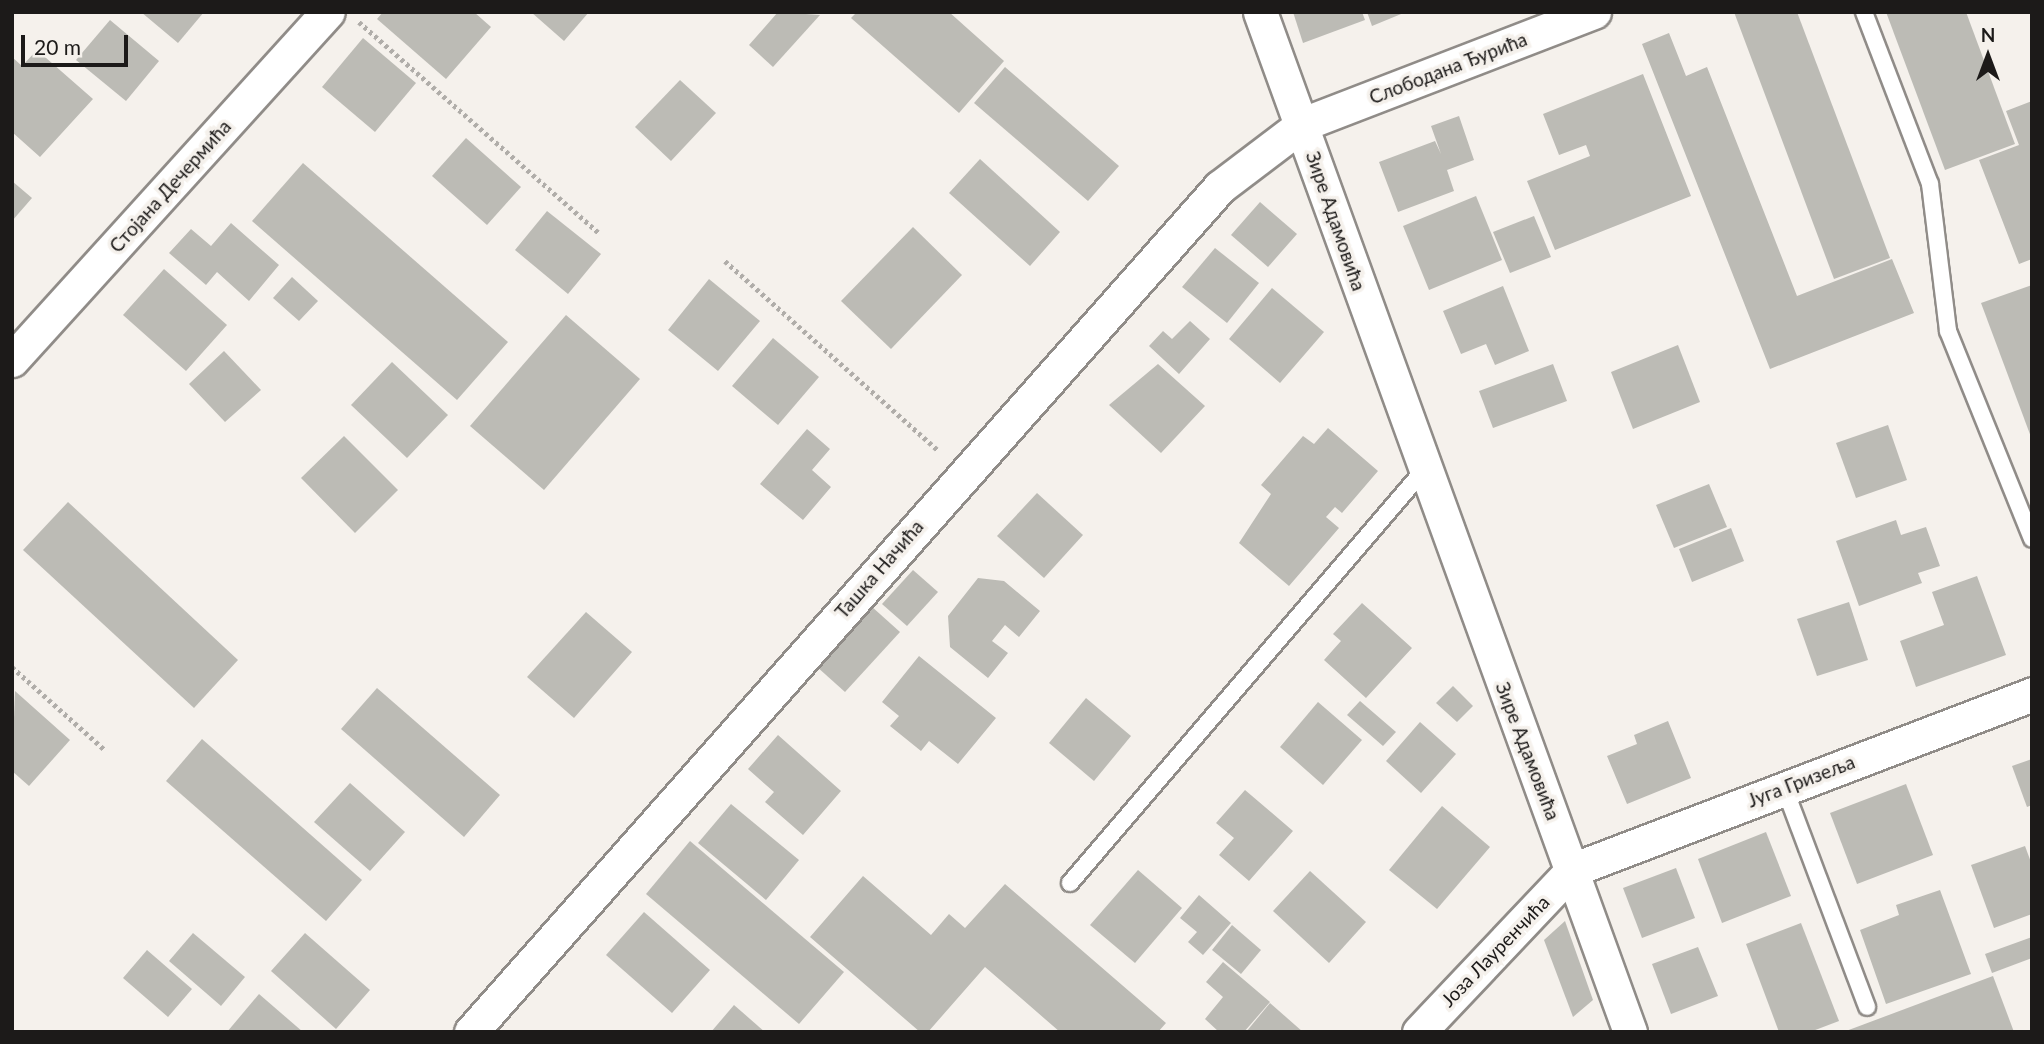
<!DOCTYPE html>
<meta charset="utf-8">
<style>
body{margin:0}
#map{position:relative;width:2044px;height:1044px;overflow:hidden;background:#f5f1ec;font-family:Lato,sans-serif}
div>[style]{position:absolute}
[style*='--x']{left:calc(var(--x)*1px);top:calc(var(--y)*1px);width:calc(var(--w)*1px);rotate:calc(var(--a)*1deg)}
.building>*{inset:0;background:#bcbbb5}
.path>*{height:4.5px;margin-top:-2.25px;transform-origin:0;background:repeating-linear-gradient(90deg,#b0ada9 0 3.5px,transparent 0 7px)}
.roads{filter:drop-shadow(2px 0 #908c88) drop-shadow(-2px 0 #908c88) drop-shadow(0 2px #908c88) drop-shadow(0 -2px #908c88)}
.lane>*{height:16px;margin:-8px;padding:0 8px;transform-origin:8px;border-radius:8px;background:#fff}
.street>*{height:33px;margin:-16.5px;padding:0 16.5px;transform-origin:16.5px;border-radius:16.5px;background:#fff}
span{translate:-50% -50%;white-space:nowrap;text-align:center;line-height:1.15;-webkit-text-stroke:7px #f5f1ec;paint-order:stroke}
.street-label{font-size:19px;color:#1c1a19}
.frame{position:absolute;inset:0;border:14px solid #1c1a19;pointer-events:none}
.north{position:absolute;left:1953px;top:21px;width:70px;height:70px;-webkit-text-stroke:5px #f5f1ec;paint-order:stroke;rotate:0deg;font-size:19px;font-weight:700;line-height:28px;text-align:center;color:#1c1a19}
.north::after{content:'';display:block;margin:auto;width:24px;height:32px;background:#1c1a19;clip-path:polygon(50% 0,100% 100%,50% 72%,0 100%)}
.scale{position:absolute;left:21px;top:35px;width:107px;height:32px;box-sizing:border-box;border:4px solid #1c1a19;border-top:0;padding-left:9px;font-size:21px;line-height:24px;white-space:nowrap;color:#1c1a19;-webkit-text-stroke:5px #f5f1ec;paint-order:stroke}
</style>
<div id="map">
<div class="building">
<div style="clip-path:polygon(141px 12px,204px 12px,178px 43px)"></div>
<div style="clip-path:polygon(383px 12px,474px 12px,491px 27px,446px 79px,377px 19px)"></div>
<div style="clip-path:polygon(531px 12px,589px 12px,564px 41px)"></div>
<div style="clip-path:polygon(778px 12px,820px 15px,773px 67px,749px 45px)"></div>
<div style="clip-path:polygon(857px 12px,949px 12px,1004px 61px,959px 113px,851px 18px)"></div>
<div style="clip-path:polygon(1293px 12px,1362px 12px,1365px 20px,1303px 43px)"></div>
<div style="clip-path:polygon(1367px 12px,1406px 12px,1372px 26px)"></div>
<div style="clip-path:polygon(1734px 12px,1797px 12px,1890px 258px,1834px 279px)"></div>
<div style="clip-path:polygon(1886px 12px,1966px 12px,2015px 144px,1945px 170px)"></div>
<div style="clip-path:polygon(110px 20px,159px 61px,126px 101px,76px 60px)"></div>
<div style="clip-path:polygon(1669px 33px,1686px 76px,1707px 67px,1797px 296px,1892px 259px,1914px 313px,1770px 369px,1642px 44px)"></div>
<div style="clip-path:polygon(363px 38px,416px 83px,375px 132px,322px 87px)"></div>
<div style="clip-path:polygon(37px 50px,93px 99px,40px 157px,12px 132px,12px 57px,22px 66px)"></div>
<div style="clip-path:polygon(1005px 67px,1119px 166px,1088px 201px,974px 103px)"></div>
<div style="clip-path:polygon(1643px 74px,1691px 196px,1555px 250px,1527px 181px,1590px 156px,1586px 145px,1559px 155px,1543px 114px)"></div>
<div style="clip-path:polygon(680px 80px,716px 113px,671px 161px,635px 127px)"></div>
<div style="clip-path:polygon(2032px 101px,2032px 259px,2019px 264px,1979px 160px,2019px 145px,2006px 111px)"></div>
<div style="clip-path:polygon(1459px 116px,1474px 160px,1447px 170px,1454px 191px,1398px 212px,1379px 162px,1435px 141px,1441px 154px,1431px 126px)"></div>
<div style="clip-path:polygon(466px 138px,521px 187px,487px 225px,432px 176px)"></div>
<div style="clip-path:polygon(980px 159px,1060px 232px,1030px 266px,949px 193px)"></div>
<div style="clip-path:polygon(303px 163px,508px 342px,457px 400px,252px 221px)"></div>
<div style="clip-path:polygon(12px 181px,32px 198px,12px 221px)"></div>
<div style="clip-path:polygon(1476px 196px,1502px 260px,1429px 290px,1403px 226px)"></div>
<div style="clip-path:polygon(1260px 202px,1297px 234px,1268px 267px,1231px 235px)"></div>
<div style="clip-path:polygon(547px 211px,601px 254px,568px 294px,515px 250px)"></div>
<div style="clip-path:polygon(1534px 216px,1551px 257px,1510px 273px,1493px 232px)"></div>
<div style="clip-path:polygon(231px 223px,279px 265px,249px 301px,217px 272px,206px 285px,169px 253px,191px 229px,211px 246px)"></div>
<div style="clip-path:polygon(913px 227px,962px 275px,891px 349px,841px 301px)"></div>
<div style="clip-path:polygon(1215px 248px,1259px 283px,1227px 323px,1182px 287px)"></div>
<div style="clip-path:polygon(164px 269px,227px 325px,186px 371px,123px 315px)"></div>
<div style="clip-path:polygon(292px 277px,318px 301px,299px 321px,273px 298px)"></div>
<div style="clip-path:polygon(709px 279px,760px 321px,718px 371px,668px 330px)"></div>
<div style="clip-path:polygon(2032px 285px,2032px 437px,2031px 437px,1981px 303px)"></div>
<div style="clip-path:polygon(1503px 286px,1529px 351px,1495px 365px,1486px 344px,1461px 354px,1443px 311px)"></div>
<div style="clip-path:polygon(1272px 288px,1324px 332px,1280px 383px,1229px 339px)"></div>
<div style="clip-path:polygon(566px 315px,640px 379px,544px 490px,470px 426px)"></div>
<div style="clip-path:polygon(1190px 321px,1210px 339px,1179px 374px,1149px 346px,1163px 331px,1172px 339px)"></div>
<div style="clip-path:polygon(773px 338px,819px 377px,778px 425px,732px 386px)"></div>
<div style="clip-path:polygon(1678px 345px,1700px 402px,1633px 429px,1611px 372px)"></div>
<div style="clip-path:polygon(224px 351px,261px 390px,225px 422px,189px 384px)"></div>
<div style="clip-path:polygon(392px 362px,448px 415px,407px 458px,351px 405px)"></div>
<div style="clip-path:polygon(1158px 364px,1205px 406px,1161px 453px,1109px 405px)"></div>
<div style="clip-path:polygon(1553px 364px,1567px 401px,1493px 428px,1479px 391px)"></div>
<div style="clip-path:polygon(1888px 425px,1907px 480px,1856px 498px,1836px 443px)"></div>
<div style="clip-path:polygon(1328px 428px,1378px 471px,1342px 513px,1335px 507px,1326px 517px,1339px 528px,1289px 586px,1239px 543px,1271px 494px,1261px 485px,1303px 436px,1314px 444px)"></div>
<div style="clip-path:polygon(807px 429px,830px 449px,812px 470px,831px 487px,803px 520px,760px 484px)"></div>
<div style="clip-path:polygon(344px 436px,398px 490px,355px 533px,301px 478px)"></div>
<div style="clip-path:polygon(1709px 484px,1727px 527px,1674px 548px,1656px 505px)"></div>
<div style="clip-path:polygon(1037px 493px,1083px 535px,1044px 578px,997px 536px)"></div>
<div style="clip-path:polygon(68px 502px,238px 660px,194px 708px,23px 550px)"></div>
<div style="clip-path:polygon(1896px 520px,1901px 535px,1926px 527px,1940px 566px,1918px 573px,1922px 583px,1859px 606px,1836px 541px)"></div>
<div style="clip-path:polygon(1731px 528px,1744px 561px,1692px 582px,1679px 549px)"></div>
<div style="clip-path:polygon(913px 570px,938px 592px,907px 626px,882px 604px)"></div>
<div style="clip-path:polygon(1977px 576px,2006px 655px,1916px 687px,1900px 641px,1944px 625px,1932px 592px)"></div>
<div style="clip-path:polygon(978px 578px,1004px 581px,1040px 611px,1019px 637px,1005px 625px,992px 641px,1008px 653px,988px 678px,950px 647px,948px 616px)"></div>
<div style="clip-path:polygon(1849px 602px,1868px 660px,1817px 676px,1797px 619px)"></div>
<div style="clip-path:polygon(1362px 603px,1412px 648px,1366px 698px,1324px 660px,1341px 641px,1333px 634px)"></div>
<div style="clip-path:polygon(871px 606px,900px 632px,845px 692px,816px 666px)"></div>
<div style="clip-path:polygon(586px 612px,632px 652px,574px 718px,527px 677px)"></div>
<div style="clip-path:polygon(919px 656px,996px 718px,958px 764px,929px 741px,921px 751px,890px 726px,899px 716px,882px 702px)"></div>
<div style="clip-path:polygon(1453px 686px,1473px 706px,1457px 722px,1436px 703px)"></div>
<div style="clip-path:polygon(377px 688px,500px 795px,464px 837px,341px 729px)"></div>
<div style="clip-path:polygon(15px 691px,70px 740px,29px 786px,12px 771px)"></div>
<div style="clip-path:polygon(1086px 698px,1131px 736px,1094px 781px,1049px 743px)"></div>
<div style="clip-path:polygon(1360px 701px,1396px 732px,1383px 746px,1347px 715px)"></div>
<div style="clip-path:polygon(1318px 702px,1362px 740px,1323px 785px,1280px 747px)"></div>
<div style="clip-path:polygon(1668px 721px,1691px 778px,1627px 804px,1607px 756px,1637px 744px,1634px 735px)"></div>
<div style="clip-path:polygon(1420px 722px,1456px 754px,1421px 793px,1386px 761px)"></div>
<div style="clip-path:polygon(778px 735px,841px 791px,803px 835px,765px 802px,774px 792px,748px 769px)"></div>
<div style="clip-path:polygon(202px 739px,362px 880px,326px 921px,166px 781px)"></div>
<div style="clip-path:polygon(2032px 759px,2032px 805px,2027px 807px,2012px 766px)"></div>
<div style="clip-path:polygon(350px 783px,405px 832px,370px 871px,314px 822px)"></div>
<div style="clip-path:polygon(1906px 784px,1933px 855px,1857px 884px,1830px 813px)"></div>
<div style="clip-path:polygon(1245px 790px,1293px 831px,1249px 881px,1219px 855px,1234px 838px,1216px 823px)"></div>
<div style="clip-path:polygon(731px 804px,799px 860px,766px 900px,698px 843px)"></div>
<div style="clip-path:polygon(1442px 806px,1490px 847px,1437px 909px,1389px 870px)"></div>
<div style="clip-path:polygon(1766px 832px,1791px 896px,1722px 923px,1698px 859px)"></div>
<div style="clip-path:polygon(690px 841px,844px 972px,799px 1024px,646px 894px)"></div>
<div style="clip-path:polygon(2025px 846px,2032px 865px,2032px 914px,1994px 928px,1971px 865px)"></div>
<div style="clip-path:polygon(1676px 868px,1695px 918px,1642px 938px,1623px 888px)"></div>
<div style="clip-path:polygon(1138px 870px,1182px 908px,1135px 963px,1090px 925px)"></div>
<div style="clip-path:polygon(1310px 871px,1366px 922px,1329px 963px,1273px 911px)"></div>
<div style="clip-path:polygon(863px 876px,931px 935px,949px 914px,965px 928px,1005px 884px,1166px 1023px,1158px 1032px,1060px 1032px,985px 967px,928px 1032px,920px 1032px,810px 937px)"></div>
<div style="clip-path:polygon(1940px 890px,1971px 974px,1886px 1004px,1860px 930px,1899px 915px,1896px 905px)"></div>
<div style="clip-path:polygon(1199px 895px,1231px 923px,1203px 955px,1188px 942px,1197px 932px,1180px 918px)"></div>
<div style="clip-path:polygon(644px 912px,710px 970px,672px 1013px,606px 955px)"></div>
<div style="clip-path:polygon(1565px 921px,1593px 1000px,1573px 1017px,1544px 940px)"></div>
<div style="clip-path:polygon(1801px 923px,1839px 1021px,1810px 1032px,1779px 1032px,1746px 944px)"></div>
<div style="clip-path:polygon(1232px 925px,1261px 950px,1241px 974px,1212px 950px)"></div>
<div style="clip-path:polygon(193px 933px,245px 977px,221px 1006px,169px 961px)"></div>
<div style="clip-path:polygon(305px 933px,370px 990px,336px 1029px,271px 971px)"></div>
<div style="clip-path:polygon(2032px 937px,2032px 958px,1992px 973px,1985px 954px)"></div>
<div style="clip-path:polygon(1698px 947px,1718px 996px,1671px 1014px,1652px 964px)"></div>
<div style="clip-path:polygon(147px 950px,192px 989px,168px 1017px,123px 978px)"></div>
<div style="clip-path:polygon(1223px 962px,1270px 1002px,1244px 1032px,1219px 1032px,1205px 1019px,1223px 997px,1206px 982px)"></div>
<div style="clip-path:polygon(1993px 976px,2014px 1032px,1846px 1032px,1846px 1031px)"></div>
<div style="clip-path:polygon(259px 994px,303px 1032px,227px 1032px)"></div>
<div style="clip-path:polygon(1270px 1003px,1303px 1032px,1246px 1032px)"></div>
<div style="clip-path:polygon(734px 1005px,765px 1032px,711px 1032px)"></div>
</div>
<div class="path">
<div style="--x:359;--y:22;--w:321;--a:41.3"></div>
<div style="--x:725;--y:261;--w:286;--a:41.6"></div>
<div style="--x:12;--y:667;--w:123;--a:41.7"></div>
</div>
<div class="roads">
<div class="lane">
<div style="--x:1864;--y:12;--w:184;--a:69"></div>
<div style="--x:1930;--y:184;--w:148;--a:83"></div>
<div style="--x:1948;--y:331;--w:224;--a:68"></div>
<div style="--x:1784;--y:787;--w:235;--a:69.3"></div>
<div style="--x:1070;--y:883;--w:543;--a:-49.41"></div>
</div>
<div class="street">
<div style="--x:1260;--y:12;--w:1085;--a:70.06"></div>
<div style="--x:12;--y:360;--w:470;--a:-47.8"></div>
<div style="--x:471;--y:1032;--w:1129;--a:-48.45"></div>
<div style="--x:1220;--y:187;--w:104;--a:-37.2"></div>
<div style="--x:1303;--y:124;--w:312;--a:-21.1"></div>
<div style="--x:1419;--y:1032;--w:223;--a:-46.6"></div>
<div style="--x:1572;--y:870;--w:493;--a:-20.9"></div>
</div>
</div>
<div class="street-label">
<span style="left:1448px;top:68px;rotate:-21deg">Слободана Ђурића</span>
<span style="left:170px;top:186px;rotate:-48deg">Стојана Дечермића</span>
<span style="left:1336px;top:221px;rotate:71deg">Зире Адамовића</span>
<span style="left:879px;top:569px;rotate:-49deg">Ташка Начића</span>
<span style="left:1528px;top:751px;rotate:69deg">Зире Адамовића</span>
<span style="left:1801px;top:781px;rotate:-21deg">Југа Гризеља</span>
<span style="left:1495px;top:951px;rotate:-46deg">Јоза Лауренчића</span>
</div>
<div class="frame"></div>
<div class="north">N</div>
<div class="scale">20 m</div>
</div>
